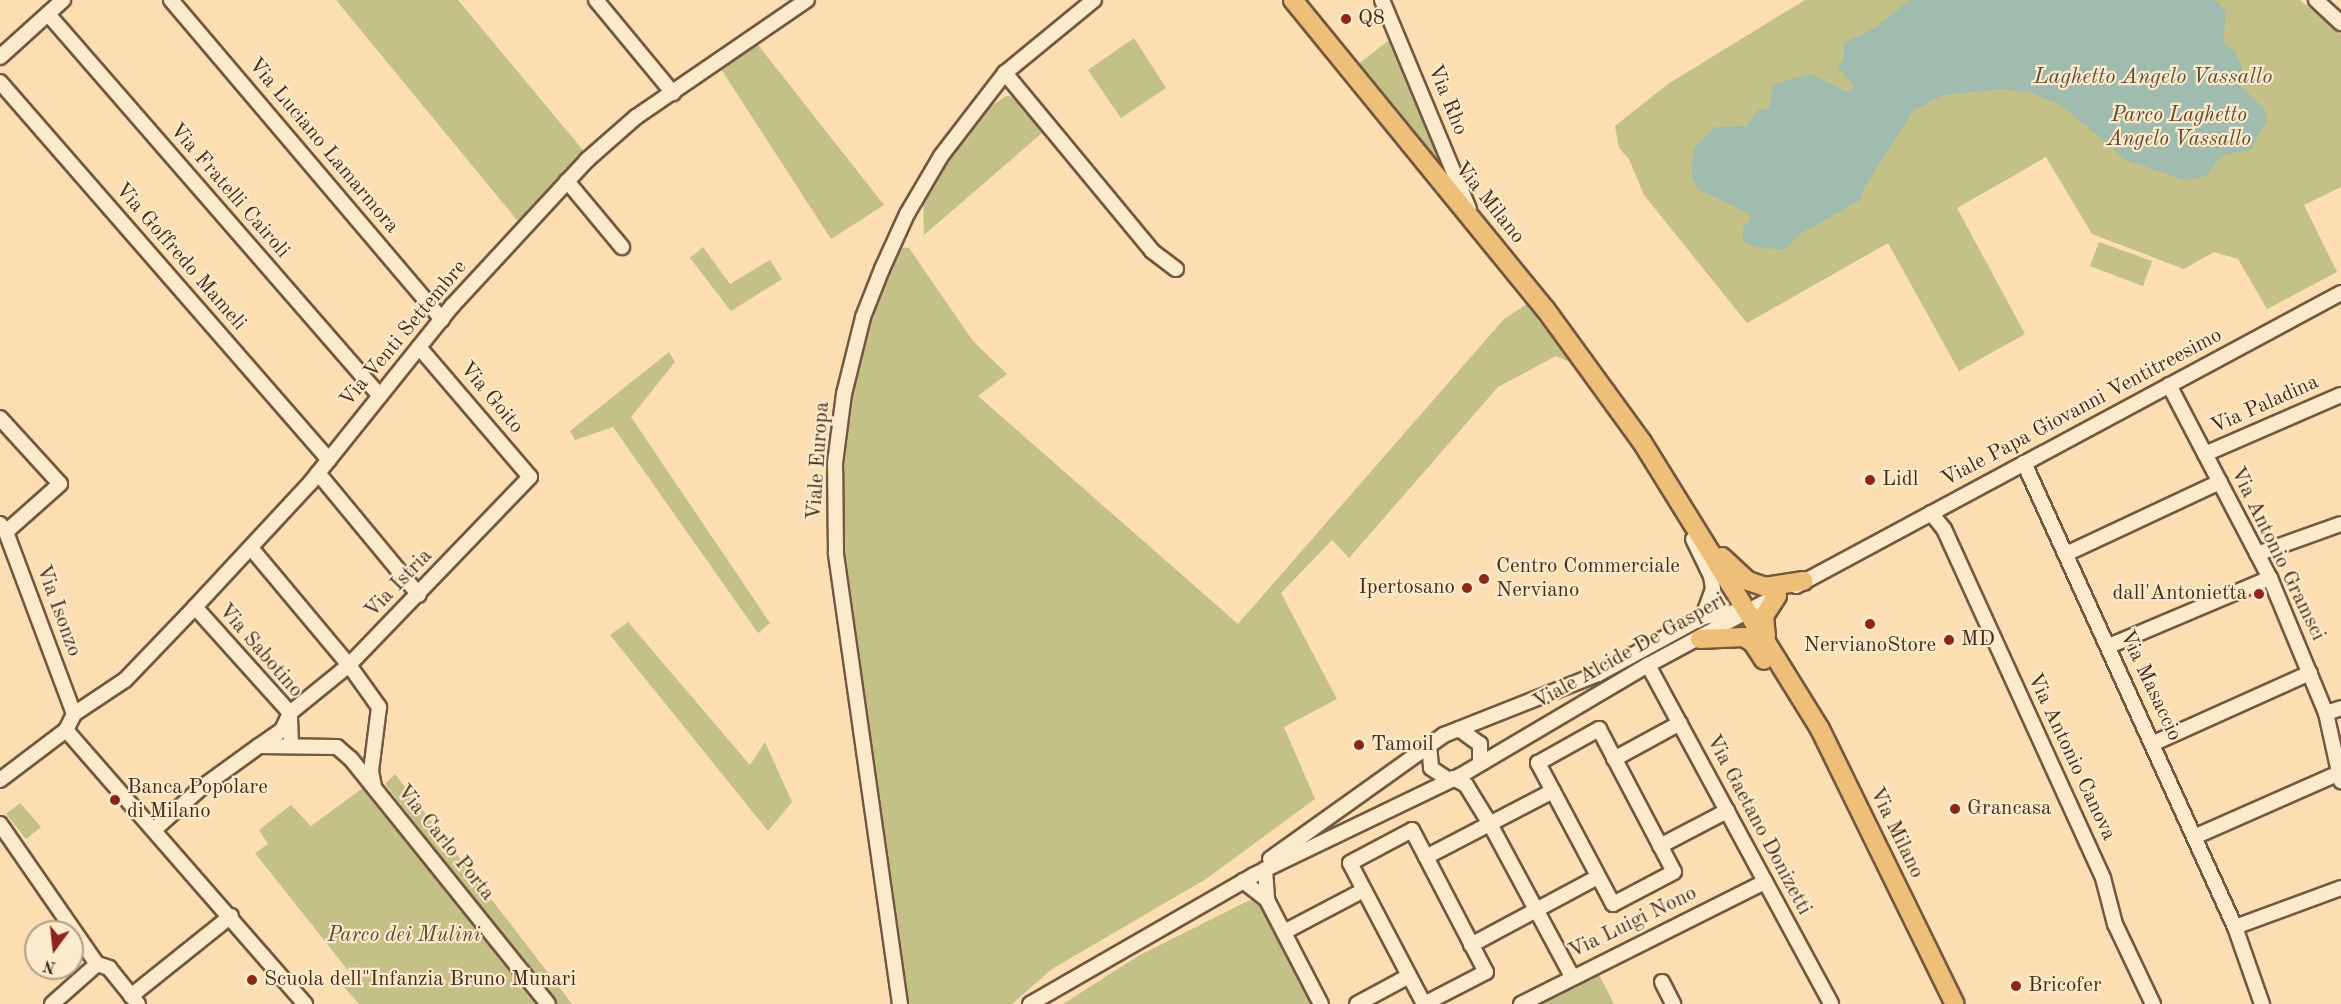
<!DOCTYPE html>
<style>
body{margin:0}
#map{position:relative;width:2341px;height:1004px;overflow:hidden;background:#fbdeb1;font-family:"Old Standard TT",serif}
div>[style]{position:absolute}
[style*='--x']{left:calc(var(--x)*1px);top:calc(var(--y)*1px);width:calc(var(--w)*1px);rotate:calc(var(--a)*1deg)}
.green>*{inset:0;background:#c3c088}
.water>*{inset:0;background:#9fbcaf}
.roads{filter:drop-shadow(2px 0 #74573e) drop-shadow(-2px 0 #74573e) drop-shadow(0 2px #74573e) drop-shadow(0 -2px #74573e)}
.minor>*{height:14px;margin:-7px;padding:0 7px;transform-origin:7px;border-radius:7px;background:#fceacc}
.major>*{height:18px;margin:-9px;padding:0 9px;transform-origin:9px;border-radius:9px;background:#eebf78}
.dots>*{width:16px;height:16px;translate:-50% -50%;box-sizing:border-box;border:3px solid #fceacc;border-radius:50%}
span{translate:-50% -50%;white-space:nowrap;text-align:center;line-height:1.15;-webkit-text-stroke:4.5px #fceacc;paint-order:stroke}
.poi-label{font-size:21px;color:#472a18}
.left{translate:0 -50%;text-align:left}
.right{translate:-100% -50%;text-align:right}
.street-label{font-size:21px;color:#472a18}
.park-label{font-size:21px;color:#60482e;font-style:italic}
.water-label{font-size:22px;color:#5d4e3e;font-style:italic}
.north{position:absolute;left:24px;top:920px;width:60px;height:60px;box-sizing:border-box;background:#fceacc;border:2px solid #b49d84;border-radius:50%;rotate:195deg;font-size:16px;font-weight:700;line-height:24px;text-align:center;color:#472a18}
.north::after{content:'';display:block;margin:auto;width:21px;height:27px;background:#8f2418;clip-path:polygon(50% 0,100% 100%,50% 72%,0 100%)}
</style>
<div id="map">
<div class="green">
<div style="clip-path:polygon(336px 0,458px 0,587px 155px,522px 226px)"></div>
<div style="clip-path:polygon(1805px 0,2300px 0,2341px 34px,2341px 187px,2304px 205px,2337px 272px,2267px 309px,2238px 259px,2214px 252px,2184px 269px,2092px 234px,2046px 157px,1957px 208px,2025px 334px,1959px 371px,1888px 243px,1747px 323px,1644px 195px,1629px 159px,1619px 148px,1615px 126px,1668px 84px)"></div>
<div style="clip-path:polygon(1393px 37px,1441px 157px,1437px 163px,1357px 65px)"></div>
<div style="clip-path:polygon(1134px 38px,1166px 88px,1121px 118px,1088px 70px)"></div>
<div style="clip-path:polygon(755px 41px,884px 205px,831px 239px,721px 69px)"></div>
<div style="clip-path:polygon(1006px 96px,1016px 97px,1042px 133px,924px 235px,923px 195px,974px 118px)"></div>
<div style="clip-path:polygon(2099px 242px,2152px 261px,2143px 286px,2090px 266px)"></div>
<div style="clip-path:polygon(703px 247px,730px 284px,770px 260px,782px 279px,731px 311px,690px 258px)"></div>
<div style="clip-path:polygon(897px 247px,909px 248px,973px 341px,1007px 374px,978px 396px,1238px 624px,1504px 319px,1527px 304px,1570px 362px,1556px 356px,1498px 387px,1349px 558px,1332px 540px,1281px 593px,1337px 699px,1284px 727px,1315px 799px,1206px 879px,1052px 969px,1012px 1004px,898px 1004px,840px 532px,849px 396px,868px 314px)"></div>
<div style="clip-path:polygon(669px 352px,675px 362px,631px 417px,770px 623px,758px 633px,613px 427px,575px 440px,570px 431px)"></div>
<div style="clip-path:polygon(628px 622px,750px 765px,765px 742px,792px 802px,768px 831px,610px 635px)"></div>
<div style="clip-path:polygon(395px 774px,572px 1004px,555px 1004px,385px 784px)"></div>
<div style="clip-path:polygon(367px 785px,541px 1004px,359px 1004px,344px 987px,354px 978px,255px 853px,268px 844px,259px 830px,291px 805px,311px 826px)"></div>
<div style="clip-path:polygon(20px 803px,41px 827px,26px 839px,6px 814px)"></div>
<div style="clip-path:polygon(1256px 897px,1316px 1004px,1063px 1004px,1138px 956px)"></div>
<div style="clip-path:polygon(1595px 967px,1614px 1004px,1528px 1004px)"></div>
</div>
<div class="water">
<div style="clip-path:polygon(1910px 0,2215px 0,2226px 11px,2223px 43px,2235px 51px,2245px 76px,2241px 86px,2266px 111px,2266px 122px,2250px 150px,2222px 155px,2206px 176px,2185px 180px,2126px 160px,2063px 106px,2032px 93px,2003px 89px,1943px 95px,1913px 111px,1864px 188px,1860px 200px,1798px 235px,1784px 250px,1754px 247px,1743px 240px,1743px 228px,1751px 219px,1749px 214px,1698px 189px,1692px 176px,1693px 150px,1715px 127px,1747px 126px,1758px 110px,1769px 109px,1773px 84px,1811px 74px,1847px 92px,1852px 90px,1853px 85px,1838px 68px,1844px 56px,1844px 43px,1875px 28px)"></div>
</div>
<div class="roads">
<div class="minor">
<div style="--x:171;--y:0;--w:419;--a:49.7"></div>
<div style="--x:596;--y:0;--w:121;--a:50.4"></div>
<div style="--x:1382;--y:0;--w:226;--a:67.4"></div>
<div style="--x:2316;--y:0;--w:34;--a:43"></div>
<div style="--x:48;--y:14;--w:506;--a:49.01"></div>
<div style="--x:0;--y:57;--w:85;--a:-42.1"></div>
<div style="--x:1005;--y:73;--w:231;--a:50.4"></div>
<div style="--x:1152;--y:251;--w:30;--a:37"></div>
<div style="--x:0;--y:82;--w:501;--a:48.96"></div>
<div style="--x:567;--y:181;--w:86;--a:50.2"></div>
<div style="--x:2169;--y:385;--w:218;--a:62.4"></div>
<div style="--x:2270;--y:578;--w:146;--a:67.5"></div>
<div style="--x:2326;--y:713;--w:70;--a:77.6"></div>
<div style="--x:0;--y:418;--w:89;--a:47.7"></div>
<div style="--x:60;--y:484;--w:72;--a:138.4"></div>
<div style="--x:2205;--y:454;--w:148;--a:-23.5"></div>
<div style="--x:2024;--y:463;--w:510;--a:65.55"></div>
<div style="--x:2235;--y:927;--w:82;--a:70.7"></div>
<div style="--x:318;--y:473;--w:158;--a:50.4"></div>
<div style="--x:1931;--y:513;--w:21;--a:51"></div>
<div style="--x:1944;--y:529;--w:384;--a:65.5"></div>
<div style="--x:2103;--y:878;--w:48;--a:75.4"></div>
<div style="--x:2115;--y:924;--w:89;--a:64.6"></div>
<div style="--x:0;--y:524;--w:10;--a:53"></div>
<div style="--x:6;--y:532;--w:194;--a:69.5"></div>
<div style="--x:1693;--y:539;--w:41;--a:64.1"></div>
<div style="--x:1711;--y:576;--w:13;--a:81"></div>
<div style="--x:1713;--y:589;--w:30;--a:110"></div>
<div style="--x:251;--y:548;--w:153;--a:50.1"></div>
<div style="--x:349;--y:665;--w:52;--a:54.5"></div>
<div style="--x:379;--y:707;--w:64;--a:97.1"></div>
<div style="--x:371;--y:771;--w:15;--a:79"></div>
<div style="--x:2066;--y:554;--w:170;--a:-25.1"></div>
<div style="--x:2257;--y:554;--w:89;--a:-19.7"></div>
<div style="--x:1796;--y:586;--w:619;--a:-28.26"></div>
<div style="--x:195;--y:607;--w:142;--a:48.1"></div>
<div style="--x:290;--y:713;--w:19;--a:115"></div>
<div style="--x:282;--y:730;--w:28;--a:145"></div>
<div style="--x:2109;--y:646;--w:175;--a:-22.9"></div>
<div style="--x:1648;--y:665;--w:385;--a:61.6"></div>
<div style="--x:2326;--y:713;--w:16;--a:-18"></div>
<div style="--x:1459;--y:729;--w:26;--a:36"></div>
<div style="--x:1480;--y:744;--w:18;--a:90"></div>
<div style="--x:1599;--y:729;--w:161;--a:62.3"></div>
<div style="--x:1674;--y:872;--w:69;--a:152.3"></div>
<div style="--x:1613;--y:904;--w:160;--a:-118"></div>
<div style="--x:1538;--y:763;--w:70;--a:-29.1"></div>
<div style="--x:66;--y:730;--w:364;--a:48.9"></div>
<div style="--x:2154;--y:743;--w:171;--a:-24.2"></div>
<div style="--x:1429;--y:744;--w:24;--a:85"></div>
<div style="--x:1431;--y:768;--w:22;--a:34"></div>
<div style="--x:291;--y:745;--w:32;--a:-92"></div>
<div style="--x:290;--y:713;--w:76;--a:-39.1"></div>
<div style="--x:349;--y:665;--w:261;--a:-46.1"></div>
<div style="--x:530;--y:477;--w:171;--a:-130.5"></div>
<div style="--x:1614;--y:759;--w:75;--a:-28.6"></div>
<div style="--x:1453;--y:778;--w:15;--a:28"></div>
<div style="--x:1466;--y:785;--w:46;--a:58.4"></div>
<div style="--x:1490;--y:824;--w:173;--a:61.7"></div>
<div style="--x:0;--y:780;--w:83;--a:-37.1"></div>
<div style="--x:66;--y:730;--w:18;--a:-63"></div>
<div style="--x:74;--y:714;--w:61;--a:-33.7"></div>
<div style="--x:125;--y:680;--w:101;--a:-46.2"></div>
<div style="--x:195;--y:607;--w:171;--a:-47.1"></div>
<div style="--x:311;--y:482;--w:226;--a:-51.3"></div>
<div style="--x:452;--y:306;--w:199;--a:-47.2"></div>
<div style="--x:587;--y:160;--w:65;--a:-41.3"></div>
<div style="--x:636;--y:117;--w:207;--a:-34.4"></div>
<div style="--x:0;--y:824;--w:170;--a:55.3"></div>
<div style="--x:97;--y:964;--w:13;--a:18"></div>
<div style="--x:109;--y:968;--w:46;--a:51.1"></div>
<div style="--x:155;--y:829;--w:62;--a:-41.7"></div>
<div style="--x:201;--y:788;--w:72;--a:-35.9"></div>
<div style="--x:259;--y:746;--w:78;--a:0.7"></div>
<div style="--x:337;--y:747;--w:18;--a:41"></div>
<div style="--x:351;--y:759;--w:314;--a:51.2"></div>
<div style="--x:2194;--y:837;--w:158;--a:-23.8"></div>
<div style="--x:1660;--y:846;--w:76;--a:-27.6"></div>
<div style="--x:1426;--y:857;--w:143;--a:-27.5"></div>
<div style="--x:1270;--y:859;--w:214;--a:-35.5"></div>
<div style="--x:1444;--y:735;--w:166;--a:-21.6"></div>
<div style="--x:1598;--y:674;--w:119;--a:-28.5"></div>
<div style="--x:1703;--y:617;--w:36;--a:-9"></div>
<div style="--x:1265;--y:869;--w:31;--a:86"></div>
<div style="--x:1267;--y:900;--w:117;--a:62.6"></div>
<div style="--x:1243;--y:881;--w:31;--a:38"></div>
<div style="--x:2235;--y:927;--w:113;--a:-20.2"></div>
<div style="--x:1284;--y:932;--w:90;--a:-27.7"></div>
<div style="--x:1471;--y:945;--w:144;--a:-28.2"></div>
<div style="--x:1662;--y:982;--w:25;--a:63"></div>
<div style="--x:131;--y:996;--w:128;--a:-38.7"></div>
<div style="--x:52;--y:1004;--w:60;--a:-41.6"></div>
<div style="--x:900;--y:1004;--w:456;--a:-98.1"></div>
<div style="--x:836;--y:553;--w:90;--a:-90.6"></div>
<div style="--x:835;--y:463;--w:70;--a:-82.6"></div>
<div style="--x:844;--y:394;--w:79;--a:-76.1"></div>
<div style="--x:863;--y:317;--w:52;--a:-68.4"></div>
<div style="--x:882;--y:269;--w:60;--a:-65.6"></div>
<div style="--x:907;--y:214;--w:67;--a:-59.6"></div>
<div style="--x:941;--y:156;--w:105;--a:-52.4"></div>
<div style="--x:1005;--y:73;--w:115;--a:-39.4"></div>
<div style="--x:1030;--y:1004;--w:258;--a:-29.9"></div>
<div style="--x:1254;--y:875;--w:229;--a:-25.7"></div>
<div style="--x:1460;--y:776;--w:218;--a:-30.6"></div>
<div style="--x:1648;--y:665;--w:145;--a:-28.3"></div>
<div style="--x:1357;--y:1004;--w:59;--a:-28.3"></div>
<div style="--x:1424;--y:1004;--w:159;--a:-117.7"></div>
<div style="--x:1350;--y:863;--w:70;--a:-28"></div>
<div style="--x:1412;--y:830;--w:160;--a:62.5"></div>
<div style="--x:1486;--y:972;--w:70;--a:152.7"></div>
<div style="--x:1521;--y:1004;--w:273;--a:-26.6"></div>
</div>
<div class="major">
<div style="--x:1293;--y:0;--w:400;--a:50.8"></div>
<div style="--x:1546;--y:310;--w:163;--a:54"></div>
<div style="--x:1642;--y:442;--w:338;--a:58.2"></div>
<div style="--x:1820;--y:729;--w:306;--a:63.9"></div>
<div style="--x:1722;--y:557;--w:35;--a:43"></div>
<div style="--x:1748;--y:581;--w:18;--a:19"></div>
<div style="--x:1765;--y:587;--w:39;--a:-9"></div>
<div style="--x:1766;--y:636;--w:20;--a:-96"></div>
<div style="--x:1764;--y:616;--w:24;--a:-57"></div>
<div style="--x:1700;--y:639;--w:44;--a:-2.6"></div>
<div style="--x:1744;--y:637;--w:11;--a:34"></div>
<div style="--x:1753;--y:643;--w:20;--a:57"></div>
</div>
</div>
<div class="dots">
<div style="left:1346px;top:19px;background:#8f2418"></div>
<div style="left:1870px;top:480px;background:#8f2418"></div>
<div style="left:1484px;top:579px;background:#8f2418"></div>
<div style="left:1467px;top:588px;background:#8f2418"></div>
<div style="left:2259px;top:594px;background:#8f2418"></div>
<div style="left:1870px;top:624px;background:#8f2418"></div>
<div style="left:1949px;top:640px;background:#8f2418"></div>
<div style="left:1359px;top:745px;background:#8f2418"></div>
<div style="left:115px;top:800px;background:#8f2418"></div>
<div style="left:1955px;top:809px;background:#8f2418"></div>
<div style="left:252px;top:980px;background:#8f2418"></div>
<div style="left:2016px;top:986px;background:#8f2418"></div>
</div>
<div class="poi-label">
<span class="left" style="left:1358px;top:19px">Q8</span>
<span class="left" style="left:1882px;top:480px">Lidl</span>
<span class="left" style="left:1496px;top:579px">Centro Commerciale<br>Nerviano</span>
<span class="right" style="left:1455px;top:588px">Ipertosano</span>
<span class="right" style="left:2247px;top:594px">dall'Antonietta</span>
<span class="left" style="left:1961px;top:640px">MD</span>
<span style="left:1870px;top:646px">NervianoStore</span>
<span class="left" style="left:1371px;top:745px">Tamoil</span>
<span class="left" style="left:127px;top:800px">Banca Popolare<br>di Milano</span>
<span class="left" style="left:1967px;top:809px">Grancasa</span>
<span class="left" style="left:264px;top:980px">Scuola dell"Infanzia Bruno Munari</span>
<span class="left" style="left:2028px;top:986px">Bricofer</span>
</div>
<div class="street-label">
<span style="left:1447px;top:100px;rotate:68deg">Via Rho</span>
<span style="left:323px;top:146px;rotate:50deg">Via Luciano Lamarmora</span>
<span style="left:229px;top:191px;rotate:49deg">Via Fratelli Cairoli</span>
<span style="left:1489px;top:203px;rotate:51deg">Via Milano</span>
<span style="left:180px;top:257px;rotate:49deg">Via Goffredo Mameli</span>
<span style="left:404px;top:334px;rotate:-50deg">Via Venti Settembre</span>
<span style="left:491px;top:398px;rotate:50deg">Via Goito</span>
<span style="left:2265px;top:405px;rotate:-24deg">Via Paladina</span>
<span style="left:2082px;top:408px;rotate:-28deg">Viale Papa Giovanni Ventitreesimo</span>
<span style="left:819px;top:461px;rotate:-86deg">Viale Europa</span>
<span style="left:2277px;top:554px;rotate:64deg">Via Antonio Gramsci</span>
<span style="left:399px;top:584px;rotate:-46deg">Via Istria</span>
<span style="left:58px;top:611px;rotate:70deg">Via Isonzo</span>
<span style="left:260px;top:651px;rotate:49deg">Via Sabotino</span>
<span style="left:1630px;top:652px;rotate:-29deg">Viale Alcide De Gasperi</span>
<span style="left:2150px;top:686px;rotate:65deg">Via Masaccio</span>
<span style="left:2071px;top:757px;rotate:65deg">Via Antonio Canova</span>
<span style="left:1758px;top:825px;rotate:62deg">Via Gaetano Donizetti</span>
<span style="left:1896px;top:833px;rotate:64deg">Via Milano</span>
<span style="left:445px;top:843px;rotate:51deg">Via Carlo Porta</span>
<span style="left:1633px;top:923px;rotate:-26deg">Via Luigi Nono</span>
</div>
<div class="park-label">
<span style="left:2179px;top:128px">Parco Laghetto<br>Angelo Vassallo</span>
<span style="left:404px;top:936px">Parco dei Mulini</span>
</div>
<div class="water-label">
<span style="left:2153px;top:78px">Laghetto Angelo Vassallo</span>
</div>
<div class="north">N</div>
</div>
